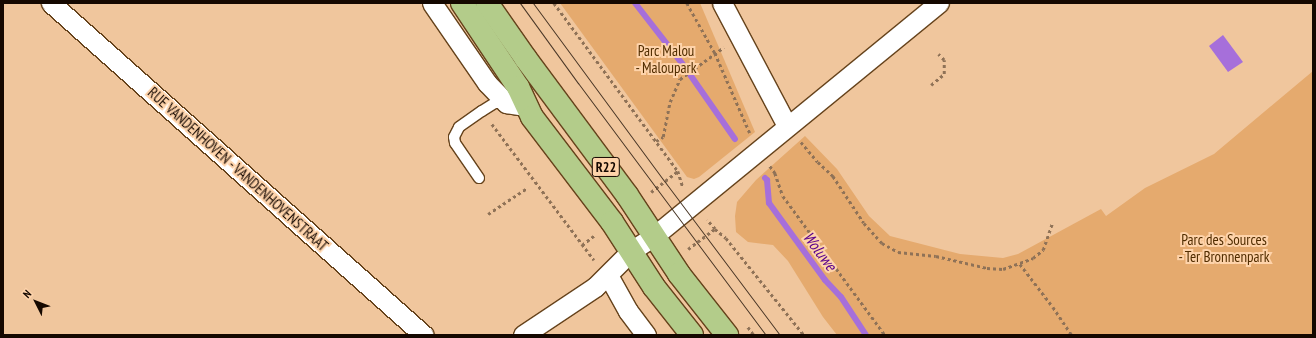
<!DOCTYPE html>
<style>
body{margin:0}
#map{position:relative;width:1316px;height:338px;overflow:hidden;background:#f0c69d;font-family:"PT Sans Narrow",sans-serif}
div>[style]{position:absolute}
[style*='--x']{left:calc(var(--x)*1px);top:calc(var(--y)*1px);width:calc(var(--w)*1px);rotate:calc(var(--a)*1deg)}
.green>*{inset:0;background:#e5aa6e}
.water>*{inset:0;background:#a66fda}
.stream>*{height:6px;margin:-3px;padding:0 3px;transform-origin:3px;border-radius:3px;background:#a66fda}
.path>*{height:2.5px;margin-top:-1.25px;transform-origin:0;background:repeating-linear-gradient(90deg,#8f7257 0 3px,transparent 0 6px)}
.roads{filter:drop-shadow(1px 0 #66431c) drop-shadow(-1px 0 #66431c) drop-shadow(0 1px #66431c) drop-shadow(0 -1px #66431c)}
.service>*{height:10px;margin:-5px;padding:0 5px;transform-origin:5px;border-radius:5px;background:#fff}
.minor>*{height:19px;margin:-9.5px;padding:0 9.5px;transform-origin:9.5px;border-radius:9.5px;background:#fff}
.trunk>*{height:22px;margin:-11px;padding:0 11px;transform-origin:11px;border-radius:11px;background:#b3cc8a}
.tram>*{height:1px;margin:-0.5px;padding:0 0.5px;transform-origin:0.5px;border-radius:0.5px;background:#483525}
span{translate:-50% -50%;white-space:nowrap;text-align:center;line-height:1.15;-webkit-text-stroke:4px #fed3aa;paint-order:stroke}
.shield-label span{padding:1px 3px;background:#fed3aa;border:1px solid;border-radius:3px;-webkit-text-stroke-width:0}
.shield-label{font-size:14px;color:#150800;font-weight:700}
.park-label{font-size:15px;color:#512d00}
.street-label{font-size:15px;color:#150800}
.water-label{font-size:16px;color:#59008c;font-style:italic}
.frame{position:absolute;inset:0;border:4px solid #150800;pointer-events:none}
.north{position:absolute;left:16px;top:282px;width:40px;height:40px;-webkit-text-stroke:3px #fed3aa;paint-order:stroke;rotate:312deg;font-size:11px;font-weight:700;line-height:16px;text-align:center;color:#150800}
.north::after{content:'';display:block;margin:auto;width:14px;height:18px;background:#150800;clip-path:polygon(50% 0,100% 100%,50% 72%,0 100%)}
</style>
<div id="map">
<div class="green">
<div style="clip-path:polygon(560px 3px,700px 3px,755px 132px,699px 177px,694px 179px,687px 177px)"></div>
<div style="clip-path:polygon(1313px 71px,1313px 335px,837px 335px,823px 317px,788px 261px,773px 245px,748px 242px,736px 232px,735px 216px,737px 202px,756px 180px,805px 136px,837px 169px,869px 216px,890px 236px,960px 254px,1003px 258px,1018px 254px,1101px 209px,1106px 216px,1145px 188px,1214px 154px)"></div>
</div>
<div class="water">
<div style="clip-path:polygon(1223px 35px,1243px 62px,1228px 72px,1209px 46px)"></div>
</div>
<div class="stream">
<div style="--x:635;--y:3;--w:80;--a:52.1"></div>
<div style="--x:684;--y:66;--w:89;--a:55.1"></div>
<div style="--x:765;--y:178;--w:3;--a:45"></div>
<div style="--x:767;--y:180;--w:23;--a:85"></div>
<div style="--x:769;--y:203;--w:95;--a:54"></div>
<div style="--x:825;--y:280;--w:23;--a:47"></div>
<div style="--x:841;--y:297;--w:45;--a:56.7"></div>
</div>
<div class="path">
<div style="--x:554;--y:3;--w:209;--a:53.6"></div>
<div style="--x:678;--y:171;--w:17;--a:73"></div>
<div style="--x:687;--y:3;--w:57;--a:60.8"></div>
<div style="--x:715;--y:53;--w:87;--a:66.4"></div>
<div style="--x:931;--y:85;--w:17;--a:-40"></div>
<div style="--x:944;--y:74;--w:14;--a:-90"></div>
<div style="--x:944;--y:60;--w:8;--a:-135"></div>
<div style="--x:492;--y:124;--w:170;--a:53.1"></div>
<div style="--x:656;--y:141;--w:8;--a:-30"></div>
<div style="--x:663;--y:137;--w:36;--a:-79"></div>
<div style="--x:670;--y:102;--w:25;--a:-67"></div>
<div style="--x:680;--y:79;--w:54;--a:-36"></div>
<div style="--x:801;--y:142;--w:26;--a:50"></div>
<div style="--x:818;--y:162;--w:21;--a:43"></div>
<div style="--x:833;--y:176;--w:56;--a:56.6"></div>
<div style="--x:864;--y:223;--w:27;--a:48"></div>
<div style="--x:882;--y:243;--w:18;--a:29"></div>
<div style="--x:898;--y:252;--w:38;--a:6"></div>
<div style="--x:936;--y:256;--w:52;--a:13.2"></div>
<div style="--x:987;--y:268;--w:16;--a:4"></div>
<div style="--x:1003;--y:269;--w:32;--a:-20"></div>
<div style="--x:1033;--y:258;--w:13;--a:-39"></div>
<div style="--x:1043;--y:250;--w:28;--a:-71"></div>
<div style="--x:770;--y:166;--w:9;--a:54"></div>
<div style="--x:775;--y:173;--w:24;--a:71"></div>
<div style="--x:783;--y:196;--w:172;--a:53.7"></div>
<div style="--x:651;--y:192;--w:34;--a:-38"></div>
<div style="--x:488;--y:214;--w:47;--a:-33.7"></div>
<div style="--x:715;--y:229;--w:14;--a:39"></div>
<div style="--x:726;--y:238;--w:124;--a:51.2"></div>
<div style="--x:582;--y:245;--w:16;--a:-38"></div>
<div style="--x:688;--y:249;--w:34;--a:-37"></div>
<div style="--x:715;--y:229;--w:12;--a:-132"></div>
<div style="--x:1020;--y:264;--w:54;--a:52.5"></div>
<div style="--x:1053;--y:307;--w:34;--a:56"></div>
<div style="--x:748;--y:327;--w:10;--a:53"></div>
</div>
<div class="roads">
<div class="service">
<div style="--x:479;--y:178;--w:42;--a:-124.4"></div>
<div style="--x:455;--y:143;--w:6;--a:-99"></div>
<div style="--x:454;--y:137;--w:11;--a:-63"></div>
<div style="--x:459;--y:127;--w:28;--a:-35"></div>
<div style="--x:482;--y:111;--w:15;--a:-32"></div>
<div style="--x:495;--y:103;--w:11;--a:0"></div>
</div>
<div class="minor">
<div style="--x:51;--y:3;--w:499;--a:41.7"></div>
<div style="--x:432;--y:3;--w:97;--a:55.5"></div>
<div style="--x:487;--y:83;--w:28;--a:46"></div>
<div style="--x:506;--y:103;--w:20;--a:9"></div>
<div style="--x:722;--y:3;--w:139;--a:62.1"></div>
<div style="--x:608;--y:275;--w:41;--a:60.9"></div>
<div style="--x:628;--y:311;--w:30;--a:53"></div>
<div style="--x:523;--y:335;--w:87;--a:-33.7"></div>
<div style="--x:595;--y:287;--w:51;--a:-45"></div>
<div style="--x:631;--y:251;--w:27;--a:-33"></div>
<div style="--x:654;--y:236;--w:368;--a:-39.3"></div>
</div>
<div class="trunk">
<div style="--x:462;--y:3;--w:101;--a:56.3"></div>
<div style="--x:518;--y:87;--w:33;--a:65"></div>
<div style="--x:532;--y:117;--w:132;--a:52.7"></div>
<div style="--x:612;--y:222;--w:77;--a:57.1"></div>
<div style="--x:654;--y:287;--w:61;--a:51.6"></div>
<div style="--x:487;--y:3;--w:68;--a:55.1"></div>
<div style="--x:526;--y:59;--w:169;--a:53.4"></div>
<div style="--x:627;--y:195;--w:95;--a:56.6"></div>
<div style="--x:679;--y:274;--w:78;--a:51.8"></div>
</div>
</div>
<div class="tram">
<div style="--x:520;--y:3;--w:99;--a:54.1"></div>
<div style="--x:578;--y:83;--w:314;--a:53.3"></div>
<div style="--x:533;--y:3;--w:222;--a:53.6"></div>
<div style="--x:665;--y:182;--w:191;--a:53.1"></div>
</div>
<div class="shield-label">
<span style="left:606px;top:167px">R22</span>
</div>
<div class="park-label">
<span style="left:666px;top:59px">Parc Malou<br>- Maloupark</span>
<span style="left:1224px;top:248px">Parc des Sources<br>- Ter Bronnenpark</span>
</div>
<div class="street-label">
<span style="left:238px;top:169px;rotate:42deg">RUE VANDENHOVEN - VANDENHOVENSTRAAT</span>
</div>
<div class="water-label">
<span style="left:820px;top:251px;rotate:53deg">Woluwe</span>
</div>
<div class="frame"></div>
<div class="north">N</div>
</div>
